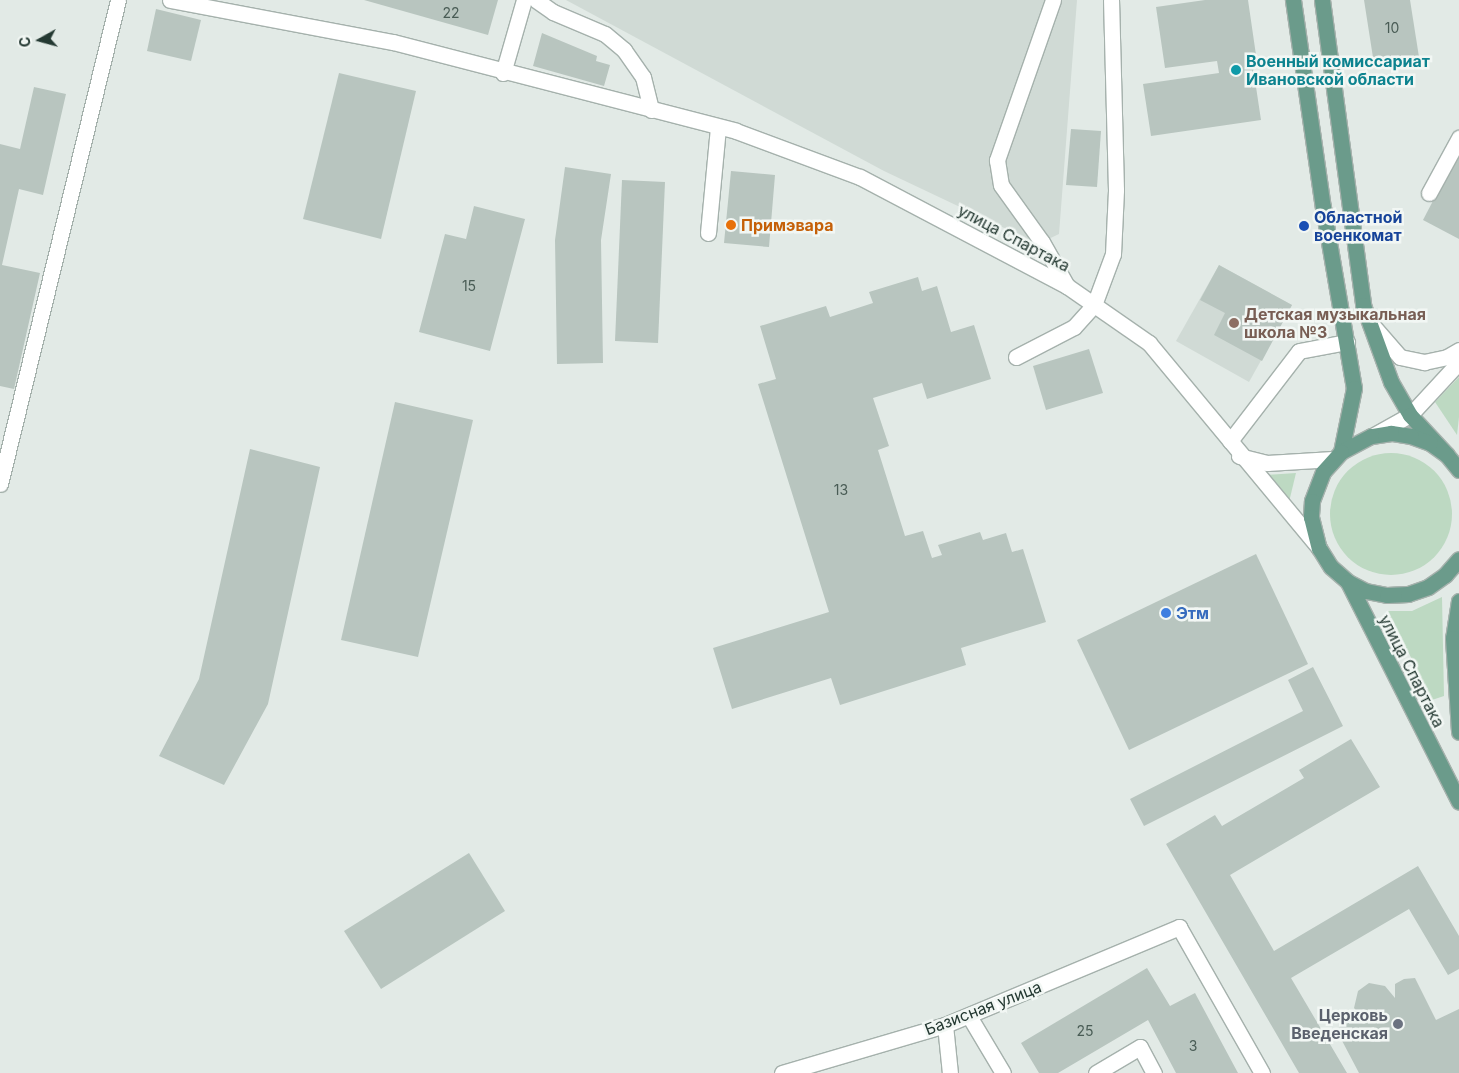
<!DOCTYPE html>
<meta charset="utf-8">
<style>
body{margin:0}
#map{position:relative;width:1459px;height:1073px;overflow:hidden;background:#e2eae6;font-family:Inter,sans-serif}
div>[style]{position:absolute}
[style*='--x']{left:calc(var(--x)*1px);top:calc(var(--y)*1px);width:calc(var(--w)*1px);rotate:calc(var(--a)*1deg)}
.built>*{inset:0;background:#d0dad5}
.green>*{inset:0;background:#bdd9c2}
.round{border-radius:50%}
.building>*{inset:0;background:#b8c5bf}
.roads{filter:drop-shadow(1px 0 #a5b1ac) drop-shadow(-1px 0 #a5b1ac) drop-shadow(0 1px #a5b1ac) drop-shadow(0 -1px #a5b1ac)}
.minor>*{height:15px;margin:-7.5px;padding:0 7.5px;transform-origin:7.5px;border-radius:7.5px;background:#fff}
.major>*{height:15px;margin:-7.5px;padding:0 7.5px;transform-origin:7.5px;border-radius:7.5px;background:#6b9b8b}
.dots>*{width:14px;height:14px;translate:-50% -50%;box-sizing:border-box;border:2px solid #f2f7f4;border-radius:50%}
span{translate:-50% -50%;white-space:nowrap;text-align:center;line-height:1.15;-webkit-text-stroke:5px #f2f7f4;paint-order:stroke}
.number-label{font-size:14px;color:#495c55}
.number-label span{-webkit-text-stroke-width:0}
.culture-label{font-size:16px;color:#0d838f;font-weight:700}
.left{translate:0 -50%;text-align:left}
.transit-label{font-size:16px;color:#164399;font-weight:700}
.food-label{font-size:16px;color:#c56008;font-weight:700}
.street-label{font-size:16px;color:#243932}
.education-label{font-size:16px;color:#785e54;font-weight:700}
.shop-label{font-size:16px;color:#366cbe;font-weight:700}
.worship-label{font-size:16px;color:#5b616d;font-weight:700}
.right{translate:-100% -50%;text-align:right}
.north{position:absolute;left:15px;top:15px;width:50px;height:50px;-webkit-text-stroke:4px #f2f7f4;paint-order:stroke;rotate:263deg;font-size:14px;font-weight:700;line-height:20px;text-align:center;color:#243932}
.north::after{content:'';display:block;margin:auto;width:18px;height:22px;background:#243932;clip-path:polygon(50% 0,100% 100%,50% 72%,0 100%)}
</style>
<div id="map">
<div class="built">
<div style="clip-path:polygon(566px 0,1077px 0,1059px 234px,1038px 244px,884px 171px)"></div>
<div style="clip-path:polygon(1219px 265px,1292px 305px,1249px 382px,1176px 341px)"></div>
</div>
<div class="green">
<div style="clip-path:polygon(1459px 377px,1459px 417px,1457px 435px,1435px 402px)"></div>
<div class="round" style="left:1330px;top:453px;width:122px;height:122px"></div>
<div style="clip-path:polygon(1296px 473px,1289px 502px,1265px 475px)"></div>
<div style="clip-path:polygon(1442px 597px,1444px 696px,1432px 700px,1388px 611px,1412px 611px)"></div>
</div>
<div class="building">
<div style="clip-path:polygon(364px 0,498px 0,488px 35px)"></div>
<div style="clip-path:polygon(1205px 0,1248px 0,1256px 55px,1247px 56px,1249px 68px,1253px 67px,1261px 120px,1151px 136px,1143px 84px,1219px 73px,1217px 61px,1165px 68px,1156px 7px)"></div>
<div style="clip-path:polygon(1364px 0,1410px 0,1419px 57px,1374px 64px)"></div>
<div style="clip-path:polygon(156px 9px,201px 20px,191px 61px,147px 51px)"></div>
<div style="clip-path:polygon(542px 33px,597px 56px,596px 61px,610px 65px,604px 86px,533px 66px)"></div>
<div style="clip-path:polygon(339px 73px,416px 91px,381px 239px,303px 219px)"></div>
<div style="clip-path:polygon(34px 87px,66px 94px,43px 195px,19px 189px,2px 265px,40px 273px,14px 389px,0 386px,0 144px,20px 149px)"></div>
<div style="clip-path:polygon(1071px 129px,1101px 131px,1097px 187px,1066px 185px)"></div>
<div style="clip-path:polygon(1459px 151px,1459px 239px,1423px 220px)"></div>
<div style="clip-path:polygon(565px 167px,611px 174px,601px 240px,603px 363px,557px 364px,555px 240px)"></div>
<div style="clip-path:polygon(731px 171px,775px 175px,769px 247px,724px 243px)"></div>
<div style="clip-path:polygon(622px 180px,665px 182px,658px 343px,615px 341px)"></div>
<div style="clip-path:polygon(474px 206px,525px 219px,490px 351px,419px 332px,445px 234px,466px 239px)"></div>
<div style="clip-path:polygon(1219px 265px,1292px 305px,1262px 361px,1214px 335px,1225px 313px,1200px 300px)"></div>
<div style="clip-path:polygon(918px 277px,922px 291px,937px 286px,951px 332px,974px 325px,991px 379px,927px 399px,922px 383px,873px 398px,889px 446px,878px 450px,905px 536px,923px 531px,932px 558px,942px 555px,938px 545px,980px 532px,983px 540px,1006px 533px,1012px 552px,1023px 549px,1046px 622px,961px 648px,966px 665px,840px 705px,831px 678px,732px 709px,713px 648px,829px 612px,758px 384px,776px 379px,760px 326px,826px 306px,830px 317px,873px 303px,869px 292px)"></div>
<div style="clip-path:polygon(1089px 349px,1103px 393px,1046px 410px,1033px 366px)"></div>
<div style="clip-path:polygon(395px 402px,473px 420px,418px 657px,341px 640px)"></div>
<div style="clip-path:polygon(250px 449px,320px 467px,268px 704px,224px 785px,159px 756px,199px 679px)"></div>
<div style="clip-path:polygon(1256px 554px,1308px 664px,1129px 750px,1077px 640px)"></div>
<div style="clip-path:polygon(1313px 667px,1343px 726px,1144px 826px,1130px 799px,1303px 711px,1288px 680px)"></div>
<div style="clip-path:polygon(1351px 739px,1380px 787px,1230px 875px,1274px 951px,1418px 866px,1459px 936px,1459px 969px,1448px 975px,1409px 909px,1291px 978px,1347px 1073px,1299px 1073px,1166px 844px,1215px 815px,1222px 826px,1304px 778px,1299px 770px)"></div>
<div style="clip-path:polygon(469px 853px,505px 911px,381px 989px,344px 931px)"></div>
<div style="clip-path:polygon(1147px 968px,1170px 1006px,1195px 993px,1238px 1073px,1176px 1073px,1148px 1020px,1058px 1073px,1039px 1073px,1021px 1043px)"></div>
<div style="clip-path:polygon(1415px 978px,1436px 1020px,1459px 1009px,1459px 1073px,1359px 1073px,1339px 1035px,1340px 1016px,1349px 1013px,1361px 1016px,1354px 1008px,1358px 991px,1369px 983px,1385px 986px,1395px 998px,1395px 984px,1404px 979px)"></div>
</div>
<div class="roads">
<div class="minor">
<div style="--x:170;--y:0;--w:227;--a:10.7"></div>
<div style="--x:393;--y:42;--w:354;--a:14.5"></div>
<div style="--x:736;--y:131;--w:132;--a:20.4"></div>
<div style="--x:860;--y:177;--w:234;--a:27.8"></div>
<div style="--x:1067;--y:286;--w:100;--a:34.8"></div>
<div style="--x:1149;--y:343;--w:266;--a:50.3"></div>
<div style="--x:536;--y:0;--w:21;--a:35"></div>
<div style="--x:553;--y:12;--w:56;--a:22.9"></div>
<div style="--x:605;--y:34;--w:25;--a:40"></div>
<div style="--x:624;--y:50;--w:33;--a:55"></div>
<div style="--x:643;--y:77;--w:34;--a:76"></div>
<div style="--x:1053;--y:0;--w:170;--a:109.3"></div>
<div style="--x:997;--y:160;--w:25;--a:81"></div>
<div style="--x:1001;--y:185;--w:70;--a:54.3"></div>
<div style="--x:1042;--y:242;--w:51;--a:60.4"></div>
<div style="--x:503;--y:73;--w:76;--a:-74"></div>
<div style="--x:1429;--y:193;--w:63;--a:-61.4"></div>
<div style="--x:708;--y:233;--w:106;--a:-84.6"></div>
<div style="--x:1373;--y:326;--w:41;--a:48.9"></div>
<div style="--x:1400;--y:357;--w:25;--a:12"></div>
<div style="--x:1424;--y:362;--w:24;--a:-12"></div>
<div style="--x:1447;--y:357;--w:14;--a:-30"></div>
<div style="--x:1016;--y:357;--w:65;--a:-27.3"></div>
<div style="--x:1074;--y:327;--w:30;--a:-48"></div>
<div style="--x:1094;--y:305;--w:54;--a:-69.6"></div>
<div style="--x:1113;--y:254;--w:64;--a:-87.3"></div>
<div style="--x:1116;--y:190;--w:190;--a:-91.5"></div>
<div style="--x:1374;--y:435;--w:41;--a:-29.1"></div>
<div style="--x:1410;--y:415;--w:72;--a:-47.2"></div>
<div style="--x:1230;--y:441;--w:113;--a:-52.5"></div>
<div style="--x:1299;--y:351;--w:49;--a:-10.6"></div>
<div style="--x:1239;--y:456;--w:29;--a:14"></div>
<div style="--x:1267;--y:463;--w:66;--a:-3.5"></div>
<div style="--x:0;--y:484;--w:498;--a:-76.3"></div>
<div style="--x:969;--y:1016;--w:66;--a:59.2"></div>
<div style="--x:945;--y:1025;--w:48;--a:84.1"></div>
<div style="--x:782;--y:1073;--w:170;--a:-16.4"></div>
<div style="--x:945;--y:1025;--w:254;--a:-22.7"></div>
<div style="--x:1179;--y:927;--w:168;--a:60.4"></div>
<div style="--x:1096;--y:1073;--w:51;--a:-30.6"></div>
<div style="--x:1140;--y:1047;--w:30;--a:62"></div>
</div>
<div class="major">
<div style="--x:1293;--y:0;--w:209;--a:81.8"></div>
<div style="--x:1323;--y:207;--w:184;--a:80.3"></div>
<div style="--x:1354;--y:388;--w:65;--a:101.5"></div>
<div style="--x:1322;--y:0;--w:308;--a:82.3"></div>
<div style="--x:1363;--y:305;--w:82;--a:70"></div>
<div style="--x:1391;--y:382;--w:38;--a:60"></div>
<div style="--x:1410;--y:415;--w:54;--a:47.2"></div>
<div style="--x:1459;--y:470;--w:19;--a:-129"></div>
<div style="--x:1447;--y:455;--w:21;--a:-145"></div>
<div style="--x:1430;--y:443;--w:20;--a:-160"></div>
<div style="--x:1411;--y:436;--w:20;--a:-171"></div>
<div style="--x:1391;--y:433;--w:20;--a:171"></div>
<div style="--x:1371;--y:436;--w:34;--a:152"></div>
<div style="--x:1341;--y:452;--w:27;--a:132"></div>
<div style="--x:1323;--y:472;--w:31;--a:111"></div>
<div style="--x:1312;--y:501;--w:16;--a:94"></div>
<div style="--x:1311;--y:517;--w:32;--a:76"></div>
<div style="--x:1319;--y:548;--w:22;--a:58"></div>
<div style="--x:1331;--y:567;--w:23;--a:41"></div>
<div style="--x:1348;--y:582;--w:20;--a:27"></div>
<div style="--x:1366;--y:591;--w:21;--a:11"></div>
<div style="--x:1387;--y:595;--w:21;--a:-3"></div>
<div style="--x:1408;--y:594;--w:21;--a:-19"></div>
<div style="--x:1428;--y:587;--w:21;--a:-35"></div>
<div style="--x:1445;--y:575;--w:21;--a:-49"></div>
<div style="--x:1348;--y:582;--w:246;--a:63.2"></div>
<div style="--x:1459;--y:601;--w:37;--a:99"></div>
<div style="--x:1453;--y:638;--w:94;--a:86.3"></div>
</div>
</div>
<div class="dots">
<div style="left:1236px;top:70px;background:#0f9aa8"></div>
<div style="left:731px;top:225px;background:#e8710a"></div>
<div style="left:1304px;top:226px;background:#1a4fb4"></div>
<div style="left:1234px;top:323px;background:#8d6e63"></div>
<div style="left:1166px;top:613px;background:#3f7fe0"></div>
<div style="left:1398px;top:1024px;background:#6b7280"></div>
</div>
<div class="number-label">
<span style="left:451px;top:13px">22</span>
<span style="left:1392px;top:28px">10</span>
<span style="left:469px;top:286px">15</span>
<span style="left:841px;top:490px">13</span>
<span style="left:1085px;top:1031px">25</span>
<span style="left:1193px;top:1046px">3</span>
</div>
<div class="culture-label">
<span class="left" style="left:1246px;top:70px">Военный комиссариат<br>Ивановской области</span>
</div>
<div class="transit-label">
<span class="left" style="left:1314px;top:226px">Областной<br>военкомат</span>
</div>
<div class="food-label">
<span class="left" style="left:741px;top:225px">Примэвара</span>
</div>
<div class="street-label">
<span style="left:1014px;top:238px;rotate:28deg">улица Спартака</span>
<span style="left:1412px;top:671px;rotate:63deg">улица Спартака</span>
<span style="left:983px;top:1008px;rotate:-21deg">Базисная улица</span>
</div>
<div class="education-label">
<span class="left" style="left:1244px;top:323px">Детская музыкальная<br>школа №3</span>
</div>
<div class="shop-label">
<span class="left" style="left:1176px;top:613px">Этм</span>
</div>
<div class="worship-label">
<span class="right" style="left:1388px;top:1024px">Церковь<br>Введенская</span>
</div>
<div class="north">С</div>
</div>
